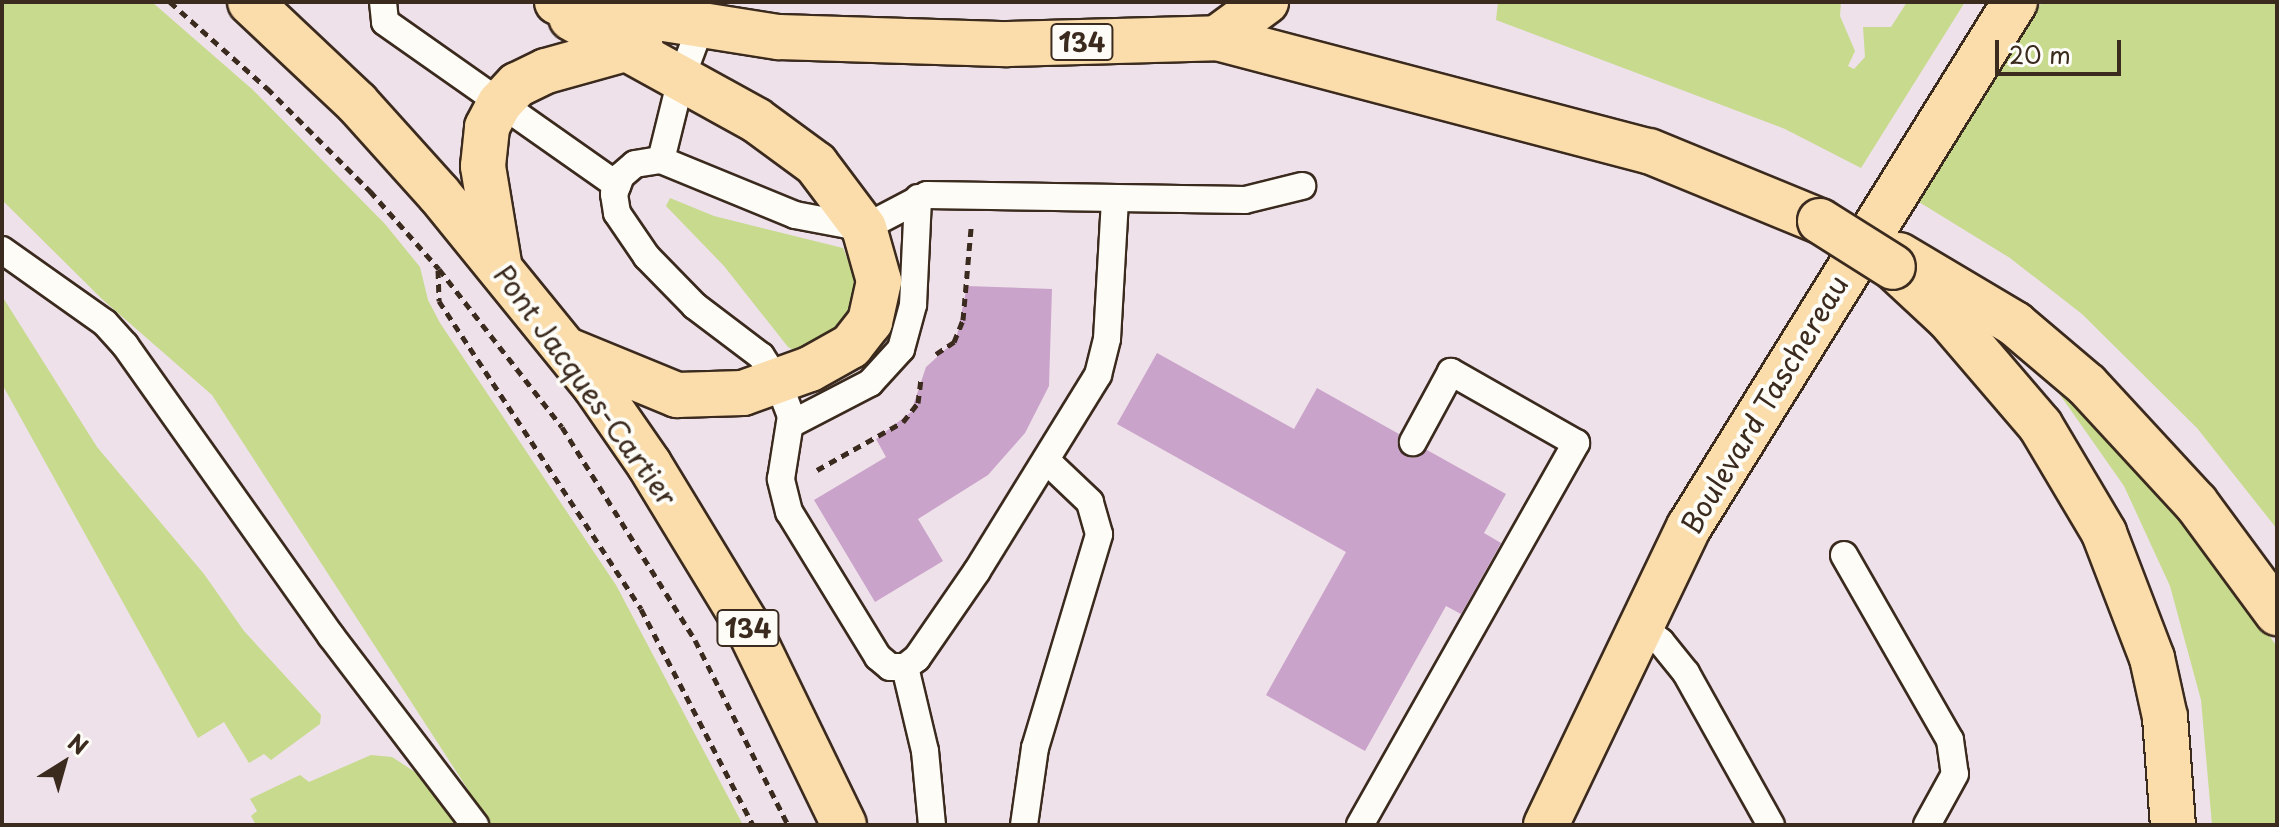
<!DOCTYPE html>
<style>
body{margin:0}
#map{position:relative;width:2279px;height:827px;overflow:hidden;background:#eee1ea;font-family:"Playpen Sans",sans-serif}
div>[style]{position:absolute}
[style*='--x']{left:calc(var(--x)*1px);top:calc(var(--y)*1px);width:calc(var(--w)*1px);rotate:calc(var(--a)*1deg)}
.green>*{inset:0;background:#c7da8e}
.building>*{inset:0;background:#caa3ca}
.path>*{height:5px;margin-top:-2.5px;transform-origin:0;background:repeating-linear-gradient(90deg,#3b2a1e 0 8px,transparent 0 14px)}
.roads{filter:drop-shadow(2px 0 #3b2a1e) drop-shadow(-2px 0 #3b2a1e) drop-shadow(0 2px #3b2a1e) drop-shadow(0 -2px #3b2a1e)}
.lane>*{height:26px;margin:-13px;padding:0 13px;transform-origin:13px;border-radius:13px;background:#fdfcf7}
.primary>*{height:44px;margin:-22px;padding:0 22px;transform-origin:22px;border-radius:22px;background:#fbddab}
.highway>*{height:44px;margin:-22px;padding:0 22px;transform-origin:22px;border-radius:22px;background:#fbddab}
.bridges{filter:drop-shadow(2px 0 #3b2a1e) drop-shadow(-2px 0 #3b2a1e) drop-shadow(0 2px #3b2a1e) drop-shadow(0 -2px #3b2a1e)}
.highway-bridge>*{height:44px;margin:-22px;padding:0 22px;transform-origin:22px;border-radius:22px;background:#fbddab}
span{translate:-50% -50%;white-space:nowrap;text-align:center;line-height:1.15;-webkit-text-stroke:8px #fdfcf7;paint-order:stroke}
.shield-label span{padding:2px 6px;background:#fdfcf7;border:2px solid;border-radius:6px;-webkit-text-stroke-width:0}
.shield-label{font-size:26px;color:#3b2a1e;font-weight:700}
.street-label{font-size:28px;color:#3b2a1e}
.frame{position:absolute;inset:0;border:4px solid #3b2a1e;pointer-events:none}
.north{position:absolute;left:24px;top:723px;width:80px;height:80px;-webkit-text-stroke:6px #fdfcf7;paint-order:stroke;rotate:37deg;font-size:22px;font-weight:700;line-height:32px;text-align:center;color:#3b2a1e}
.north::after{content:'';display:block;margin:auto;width:28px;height:36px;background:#3b2a1e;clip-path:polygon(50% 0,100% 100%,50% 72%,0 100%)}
.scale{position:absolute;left:1995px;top:40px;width:126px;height:36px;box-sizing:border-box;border:4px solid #3b2a1e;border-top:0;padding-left:10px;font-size:24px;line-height:28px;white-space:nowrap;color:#3b2a1e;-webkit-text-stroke:6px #fdfcf7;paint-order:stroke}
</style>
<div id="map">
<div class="green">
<div style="clip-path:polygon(2px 2px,152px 2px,253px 90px,385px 224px,420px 267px,428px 300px,440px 323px,616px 585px,743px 825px,491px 825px,212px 395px,103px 300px,2px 200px)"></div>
<div style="clip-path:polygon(1498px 2px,1841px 2px,1840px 16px,1855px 51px,1848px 66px,1854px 69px,1865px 57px,1863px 27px,1891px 27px,1907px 2px,1965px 2px,1861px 168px,1785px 129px,1496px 20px)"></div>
<div style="clip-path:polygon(2042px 2px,2277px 2px,2277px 529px,2197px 428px,2082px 314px,2010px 258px,1919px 202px)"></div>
<div style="clip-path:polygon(670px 198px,714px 216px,843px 248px,858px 286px,848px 319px,817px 343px,795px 351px,788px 347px,724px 266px,666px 206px)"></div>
<div style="clip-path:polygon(2px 296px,97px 447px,204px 574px,244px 631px,321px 715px,320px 724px,271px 760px,264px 754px,249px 763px,224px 722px,198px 738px,2px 384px)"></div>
<div style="clip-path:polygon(2051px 382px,2101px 423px,2229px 575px,2277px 647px,2277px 825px,2212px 825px,2201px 700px,2170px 586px,2124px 486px)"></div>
<div style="clip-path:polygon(371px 755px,392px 757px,415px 772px,462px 825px,256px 825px,251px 816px,257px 811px,250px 799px,300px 775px,309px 782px)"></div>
</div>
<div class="building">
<div style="clip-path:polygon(967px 286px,1052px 289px,1049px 386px,1025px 433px,988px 475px,918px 519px,943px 561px,875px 602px,814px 500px,886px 457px,876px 439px,911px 412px,926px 367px,956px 340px)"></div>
<div style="clip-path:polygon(1157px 353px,1294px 429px,1317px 388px,1399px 434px,1397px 443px,1405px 456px,1414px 458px,1427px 450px,1506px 494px,1484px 533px,1501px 543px,1461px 614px,1446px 606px,1365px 751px,1266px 695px,1346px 552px,1117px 424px)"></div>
</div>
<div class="path">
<div style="--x:170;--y:2;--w:130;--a:41.6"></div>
<div style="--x:267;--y:88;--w:146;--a:45"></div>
<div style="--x:370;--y:191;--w:104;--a:48.5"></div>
<div style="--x:439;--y:269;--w:200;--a:52.1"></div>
<div style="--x:562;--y:427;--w:251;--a:58"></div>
<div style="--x:695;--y:640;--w:207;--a:63.3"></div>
<div style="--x:438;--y:270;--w:31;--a:88"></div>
<div style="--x:439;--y:301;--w:368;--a:56.7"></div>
<div style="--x:641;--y:609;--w:243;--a:62.6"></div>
<div style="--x:936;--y:354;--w:22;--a:-34"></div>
<div style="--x:954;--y:342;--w:24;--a:-68"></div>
<div style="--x:963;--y:320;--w:92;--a:-85"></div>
<div style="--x:817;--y:470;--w:98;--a:-29.2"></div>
<div style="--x:903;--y:422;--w:24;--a:-52"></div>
<div style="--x:918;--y:403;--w:23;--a:-83"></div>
</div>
<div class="roads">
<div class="lane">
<div style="--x:383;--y:2;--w:20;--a:84"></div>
<div style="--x:385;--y:22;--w:284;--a:35.1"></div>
<div style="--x:661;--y:160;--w:83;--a:-76.1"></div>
<div style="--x:681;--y:79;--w:54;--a:-69.6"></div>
<div style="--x:1115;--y:200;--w:139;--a:93.3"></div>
<div style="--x:1107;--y:339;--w:37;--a:104"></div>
<div style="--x:1098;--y:375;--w:230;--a:121.7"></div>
<div style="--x:977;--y:571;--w:106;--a:124.6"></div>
<div style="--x:917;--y:658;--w:15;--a:143"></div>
<div style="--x:905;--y:667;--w:15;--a:180"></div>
<div style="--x:890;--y:667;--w:16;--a:-140"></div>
<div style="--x:878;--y:657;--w:170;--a:-121.5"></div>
<div style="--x:789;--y:512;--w:34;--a:-104"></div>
<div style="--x:781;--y:479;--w:64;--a:-81"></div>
<div style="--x:791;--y:416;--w:36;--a:-111"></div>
<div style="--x:778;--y:382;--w:31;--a:-123"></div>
<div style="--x:761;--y:356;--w:83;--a:-142.9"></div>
<div style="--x:695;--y:306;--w:69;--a:-134.4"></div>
<div style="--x:647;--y:257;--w:53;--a:-124.3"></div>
<div style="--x:617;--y:213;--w:19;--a:-99"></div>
<div style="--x:614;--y:194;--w:19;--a:-69"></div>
<div style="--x:621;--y:176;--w:18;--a:-41"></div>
<div style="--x:635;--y:164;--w:26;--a:-9"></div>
<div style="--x:661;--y:160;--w:145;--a:22.3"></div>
<div style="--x:795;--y:215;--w:70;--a:10.7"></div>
<div style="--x:864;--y:228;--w:71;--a:-27.6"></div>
<div style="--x:927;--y:195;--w:318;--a:0.9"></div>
<div style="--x:1245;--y:200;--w:59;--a:-13.8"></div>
<div style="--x:2;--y:250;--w:126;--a:35.3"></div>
<div style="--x:105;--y:323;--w:30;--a:48"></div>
<div style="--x:125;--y:345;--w:357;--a:54.7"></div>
<div style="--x:331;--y:636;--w:238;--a:52.7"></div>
<div style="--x:791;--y:424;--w:89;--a:-27.4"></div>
<div style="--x:870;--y:383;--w:46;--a:-47.6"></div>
<div style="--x:901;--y:349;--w:46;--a:-74.7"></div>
<div style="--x:913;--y:305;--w:107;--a:-87.3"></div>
<div style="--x:1844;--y:555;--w:213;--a:60.2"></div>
<div style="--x:1950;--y:740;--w:34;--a:82"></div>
<div style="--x:1955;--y:774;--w:58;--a:118.8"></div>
<div style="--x:1638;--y:624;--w:29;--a:38"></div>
<div style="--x:1661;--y:642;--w:40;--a:51"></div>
<div style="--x:1686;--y:673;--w:174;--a:60.8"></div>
<div style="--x:905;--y:667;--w:86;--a:76.6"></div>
<div style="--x:925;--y:751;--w:74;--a:84.6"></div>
<div style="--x:1024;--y:825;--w:78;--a:-81.9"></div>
<div style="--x:1035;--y:748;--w:223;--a:-73.3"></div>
<div style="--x:1099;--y:534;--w:33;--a:-106"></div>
<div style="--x:1090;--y:502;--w:59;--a:-136.4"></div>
<div style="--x:1360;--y:825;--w:439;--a:-60.5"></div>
<div style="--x:1576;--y:443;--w:144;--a:-150.4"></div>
<div style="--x:1451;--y:372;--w:80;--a:118.5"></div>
</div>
<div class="primary">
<div style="--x:250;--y:2;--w:147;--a:43.3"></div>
<div style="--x:357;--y:103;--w:122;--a:48"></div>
<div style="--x:439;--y:194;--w:247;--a:50.9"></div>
<div style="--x:595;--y:386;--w:95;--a:55.3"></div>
<div style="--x:649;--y:464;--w:188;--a:58.7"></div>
<div style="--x:747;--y:625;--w:222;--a:64.1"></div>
<div style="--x:557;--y:2;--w:225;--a:9"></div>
<div style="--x:779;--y:37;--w:229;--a:1.8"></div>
<div style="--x:1008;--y:44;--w:209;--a:-1.6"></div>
<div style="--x:1217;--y:38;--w:447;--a:14.7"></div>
<div style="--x:1649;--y:151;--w:185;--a:22.3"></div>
<div style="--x:1217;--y:38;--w:61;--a:-36.3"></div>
<div style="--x:1899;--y:255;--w:135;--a:30.7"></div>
<div style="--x:2015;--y:324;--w:94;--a:40.3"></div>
<div style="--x:2087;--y:385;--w:161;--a:47.3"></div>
<div style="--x:2196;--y:503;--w:137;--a:53.6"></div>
<div style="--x:499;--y:263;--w:98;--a:-99.4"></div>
<div style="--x:483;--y:166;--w:39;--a:-84"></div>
<div style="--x:487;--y:127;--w:27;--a:-62"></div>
<div style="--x:500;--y:103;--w:25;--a:-47"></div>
<div style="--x:517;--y:85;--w:32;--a:-26"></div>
<div style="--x:546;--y:71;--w:98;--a:-15.5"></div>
<div style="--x:570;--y:351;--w:116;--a:22.4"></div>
<div style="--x:677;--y:395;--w:66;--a:-1.7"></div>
<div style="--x:743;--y:393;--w:71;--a:-19.7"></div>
<div style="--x:810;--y:369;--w:47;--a:-29.3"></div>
<div style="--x:851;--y:346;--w:31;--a:-52"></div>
<div style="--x:870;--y:322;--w:42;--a:-77.6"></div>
<div style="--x:879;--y:281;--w:55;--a:-105.8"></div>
<div style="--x:864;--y:228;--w:80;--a:-126.9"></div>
<div style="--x:816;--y:164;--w:74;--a:-143.7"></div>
<div style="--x:756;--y:120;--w:211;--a:-151.1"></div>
</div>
<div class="highway">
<div style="--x:1893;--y:267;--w:76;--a:42.9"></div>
<div style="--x:1949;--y:319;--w:140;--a:49.4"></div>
<div style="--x:2040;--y:425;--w:126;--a:59.3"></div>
<div style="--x:2104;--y:533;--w:134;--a:69"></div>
<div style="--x:2152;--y:658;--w:60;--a:77.6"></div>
<div style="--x:2165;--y:717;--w:108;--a:85.8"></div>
<div style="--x:1546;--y:825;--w:331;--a:-64.4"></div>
<div style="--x:1689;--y:527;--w:618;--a:-58.16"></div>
</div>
</div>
<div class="bridges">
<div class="highway-bridge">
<div style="--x:1820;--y:221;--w:86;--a:32.2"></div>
</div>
</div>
<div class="shield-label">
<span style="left:1082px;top:42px">134</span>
<span style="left:748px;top:628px">134</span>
</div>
<div class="street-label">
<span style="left:586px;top:385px;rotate:54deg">Pont Jacques-Cartier</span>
<span style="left:1764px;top:404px;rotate:-59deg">Boulevard Taschereau</span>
</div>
<div class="frame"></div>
<div class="north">N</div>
<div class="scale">20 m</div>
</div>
